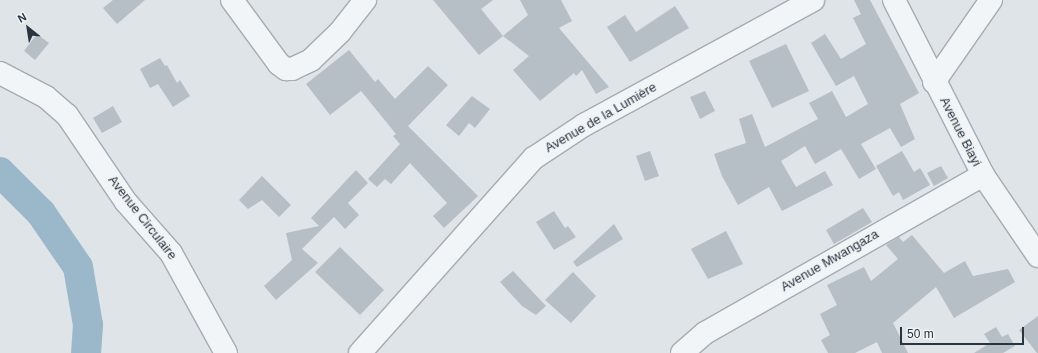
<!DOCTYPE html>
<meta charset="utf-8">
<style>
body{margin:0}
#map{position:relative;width:1038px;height:353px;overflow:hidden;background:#dfe4e9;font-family:Arial,sans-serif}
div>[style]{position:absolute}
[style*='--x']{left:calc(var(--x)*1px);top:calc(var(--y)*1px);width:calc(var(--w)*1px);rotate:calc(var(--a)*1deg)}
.river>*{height:30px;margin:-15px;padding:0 15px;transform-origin:15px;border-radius:15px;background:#9ab8c9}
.building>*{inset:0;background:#b6bec6}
.roads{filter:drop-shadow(1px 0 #a4acb3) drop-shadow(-1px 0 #a4acb3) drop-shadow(0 1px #a4acb3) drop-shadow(0 -1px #a4acb3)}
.minor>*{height:22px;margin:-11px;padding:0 11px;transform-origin:11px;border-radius:11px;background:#f2f5f7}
span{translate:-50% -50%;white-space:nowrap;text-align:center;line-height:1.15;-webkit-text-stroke:4px #eff3f6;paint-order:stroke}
.street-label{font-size:13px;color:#283440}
.north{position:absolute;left:8px;top:8px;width:40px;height:40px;-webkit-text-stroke:3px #eff3f6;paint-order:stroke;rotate:330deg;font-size:11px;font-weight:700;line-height:16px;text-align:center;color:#283440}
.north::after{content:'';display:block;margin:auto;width:14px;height:18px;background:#283440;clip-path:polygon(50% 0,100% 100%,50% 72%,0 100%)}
.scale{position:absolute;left:900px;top:327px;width:124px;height:18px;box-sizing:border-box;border:2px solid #283440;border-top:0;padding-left:5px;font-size:12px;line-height:14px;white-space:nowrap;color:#283440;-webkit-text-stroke:3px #eff3f6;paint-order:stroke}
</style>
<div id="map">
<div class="river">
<div style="--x:0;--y:172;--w:58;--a:45"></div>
<div style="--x:41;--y:213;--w:65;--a:55.6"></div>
<div style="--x:78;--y:267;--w:59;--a:80.2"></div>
<div style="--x:88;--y:325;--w:28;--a:94"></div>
</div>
<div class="building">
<div style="clip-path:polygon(113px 0,145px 0,117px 24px,103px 8px)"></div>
<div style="clip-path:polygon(433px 0,493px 0,481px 9px,503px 36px,479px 55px)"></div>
<div style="clip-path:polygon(520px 0,561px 0,572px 21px,559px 28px,609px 87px,596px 94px,582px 70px,576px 76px,574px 73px,540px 101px,513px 70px,529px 56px,503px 36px,528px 15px)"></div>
<div style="clip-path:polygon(854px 0,870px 0,919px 93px,900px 104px,915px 139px,901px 147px,890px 128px,861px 144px,876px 169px,859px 179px,841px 149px,815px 164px,805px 146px,781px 161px,796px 187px,825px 171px,833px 185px,782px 211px,769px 187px,738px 205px,722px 176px,714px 154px,746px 143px,739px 119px,752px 114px,765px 147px,818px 119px,809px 103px,832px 91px,846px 117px,868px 104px,854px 76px,836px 86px,811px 43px,825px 34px,841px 59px,866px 44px,853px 18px,861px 14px)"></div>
<div style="clip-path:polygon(675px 6px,689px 28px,630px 62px,607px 27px,625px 15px,636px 32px)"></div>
<div style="clip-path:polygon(37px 34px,49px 43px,35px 60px,24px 51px)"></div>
<div style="clip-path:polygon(786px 44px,809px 91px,772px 108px,749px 61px)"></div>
<div style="clip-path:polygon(349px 50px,375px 82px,378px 79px,395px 99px,428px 66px,448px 85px,408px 126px,478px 196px,444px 228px,433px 216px,447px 203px,410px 163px,391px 184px,385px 179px,377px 187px,368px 179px,400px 144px,393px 136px,396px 134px,361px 91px,330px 115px,306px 84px)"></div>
<div style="clip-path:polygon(160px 58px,165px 66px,167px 65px,177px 83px,180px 80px,190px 96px,173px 107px,158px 84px,150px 88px,140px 69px)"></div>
<div style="clip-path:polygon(705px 91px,715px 111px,700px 119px,690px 97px)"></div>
<div style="clip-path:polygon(472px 96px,490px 109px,475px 128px,469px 123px,459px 136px,446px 125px)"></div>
<div style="clip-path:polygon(113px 106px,122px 122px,102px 133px,93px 118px)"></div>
<div style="clip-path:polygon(650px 151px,659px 176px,645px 181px,636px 156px)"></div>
<div style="clip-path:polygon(902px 151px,914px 172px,920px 168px,930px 185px,903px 200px,899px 192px,893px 196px,876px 166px)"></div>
<div style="clip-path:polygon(941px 166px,948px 178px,934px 186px,927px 173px)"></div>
<div style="clip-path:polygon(356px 170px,368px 183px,348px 203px,359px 215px,345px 229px,334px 217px,302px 249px,318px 263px,276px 300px,264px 286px,292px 260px,286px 233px,319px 226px,311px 218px)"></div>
<div style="clip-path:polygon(262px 176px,291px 205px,279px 217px,262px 200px,248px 209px,239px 200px)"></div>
<div style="clip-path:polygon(863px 208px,872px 222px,834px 244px,826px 230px)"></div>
<div style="clip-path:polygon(554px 211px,565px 228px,568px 226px,576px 237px,554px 250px,536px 222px)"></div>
<div style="clip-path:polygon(614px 224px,623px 239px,577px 267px,573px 262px)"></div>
<div style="clip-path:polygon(726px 231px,743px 264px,708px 279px,691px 249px)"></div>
<div style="clip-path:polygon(912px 235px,944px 273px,965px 261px,973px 276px,1008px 269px,1015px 282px,954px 318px,936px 287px,893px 323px,908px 353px,882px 353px,877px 342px,855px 353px,828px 353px,821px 340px,830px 335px,820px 314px,837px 305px,827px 285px,864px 267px,871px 281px,898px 259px,886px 245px,899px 237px,903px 242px)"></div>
<div style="clip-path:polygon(340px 247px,384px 290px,360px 315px,315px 272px)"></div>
<div style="clip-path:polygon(513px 271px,546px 306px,536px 315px,522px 306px,500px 282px)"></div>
<div style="clip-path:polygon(573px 272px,596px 296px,571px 323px,545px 300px)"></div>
<div style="clip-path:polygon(1038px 316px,1038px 353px,1037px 353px,1019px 330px)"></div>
<div style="clip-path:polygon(996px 327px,1002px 337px,1008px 334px,1015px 346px,1003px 353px,974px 353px,990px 343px,984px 334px)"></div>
</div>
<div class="roads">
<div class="minor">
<div style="--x:232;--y:0;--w:79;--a:53.7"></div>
<div style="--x:279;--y:64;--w:9;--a:36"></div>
<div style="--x:286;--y:69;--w:6;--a:0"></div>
<div style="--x:292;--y:69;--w:21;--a:-25"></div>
<div style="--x:311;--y:60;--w:40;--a:-44"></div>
<div style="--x:340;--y:32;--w:41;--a:-52"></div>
<div style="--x:894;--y:0;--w:196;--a:63"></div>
<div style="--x:983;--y:175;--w:98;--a:55.8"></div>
<div style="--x:0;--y:73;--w:52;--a:27.6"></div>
<div style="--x:46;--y:97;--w:28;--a:41"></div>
<div style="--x:67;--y:115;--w:105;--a:55.9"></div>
<div style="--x:126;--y:202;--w:68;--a:48.6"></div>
<div style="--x:171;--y:253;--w:114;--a:61.2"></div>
<div style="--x:934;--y:82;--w:100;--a:-55.2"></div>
<div style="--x:360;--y:353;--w:261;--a:-48.3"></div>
<div style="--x:534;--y:158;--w:60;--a:-33.4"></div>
<div style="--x:584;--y:125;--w:261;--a:-28.6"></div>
<div style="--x:682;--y:353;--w:30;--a:-41"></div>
<div style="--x:705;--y:333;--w:320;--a:-29.6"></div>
</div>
</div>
<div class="street-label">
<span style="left:601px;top:118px;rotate:-30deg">Avenue de la Lumière</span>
<span style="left:960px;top:132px;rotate:63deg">Avenue Biayi</span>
<span style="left:142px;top:218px;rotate:52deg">Avenue Circulaire</span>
<span style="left:830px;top:261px;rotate:-30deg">Avenue Mwangaza</span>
</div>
<div class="north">N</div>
<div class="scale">50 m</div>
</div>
